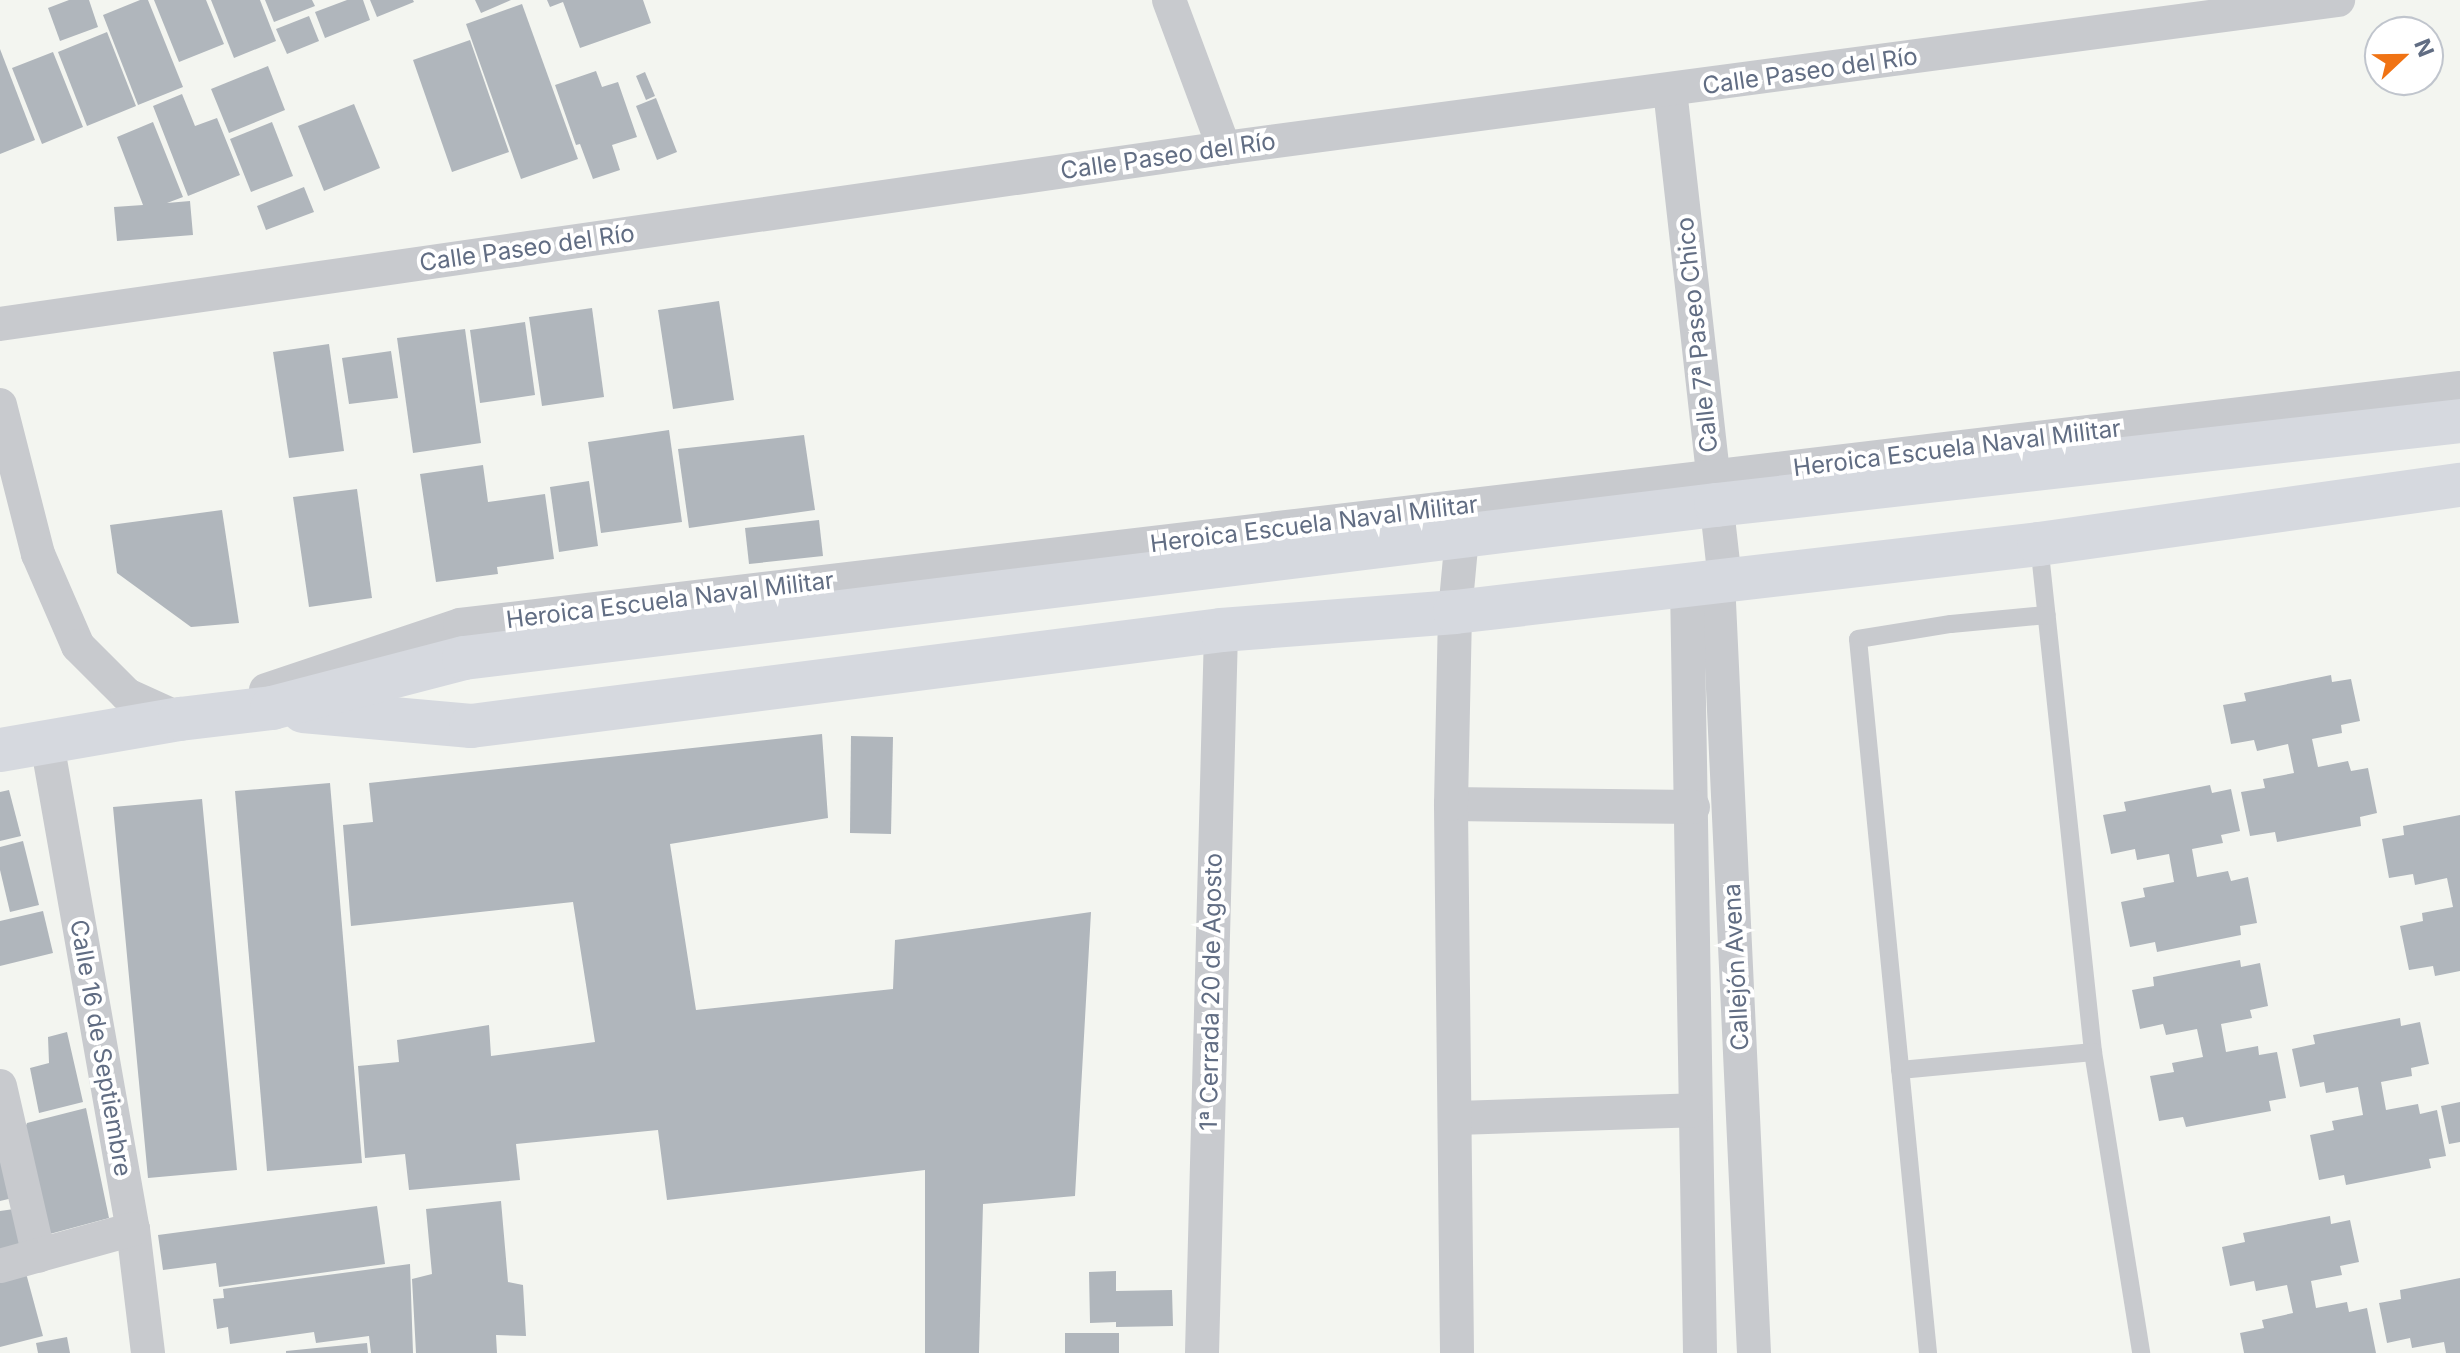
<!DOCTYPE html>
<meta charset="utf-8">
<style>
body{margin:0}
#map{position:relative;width:2460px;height:1353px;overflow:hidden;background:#f3f5f0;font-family:Inter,sans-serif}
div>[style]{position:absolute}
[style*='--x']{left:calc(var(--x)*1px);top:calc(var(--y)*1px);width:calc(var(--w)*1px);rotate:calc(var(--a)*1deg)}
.building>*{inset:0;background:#b0b6bc}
.lane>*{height:18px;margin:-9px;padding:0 9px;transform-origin:9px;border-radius:9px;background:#c8cace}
.street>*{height:34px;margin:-17px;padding:0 17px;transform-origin:17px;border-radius:17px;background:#c8cace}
.primary>*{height:44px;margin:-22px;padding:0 22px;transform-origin:22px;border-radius:22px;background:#d6d9df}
span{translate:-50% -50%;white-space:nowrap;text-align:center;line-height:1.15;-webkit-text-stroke:8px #fff;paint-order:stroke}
.street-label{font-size:24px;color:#616d83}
.north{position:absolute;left:2364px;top:16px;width:80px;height:80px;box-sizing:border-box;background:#fff;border:2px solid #c0c5cd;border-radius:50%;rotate:68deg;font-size:22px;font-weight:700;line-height:32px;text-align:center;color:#616d83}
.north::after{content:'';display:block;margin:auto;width:28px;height:36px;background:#f07314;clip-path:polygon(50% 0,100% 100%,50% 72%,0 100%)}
</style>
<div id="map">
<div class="building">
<div style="clip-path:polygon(69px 0,89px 0,98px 27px,60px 41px,48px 8px)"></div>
<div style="clip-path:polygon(140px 0,148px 0,183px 87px,138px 105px,103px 15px)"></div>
<div style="clip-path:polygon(154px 0,206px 0,224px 44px,179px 62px)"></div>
<div style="clip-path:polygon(211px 0,260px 0,276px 41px,234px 58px)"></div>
<div style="clip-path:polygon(265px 0,312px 0,315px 6px,274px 22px)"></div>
<div style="clip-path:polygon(347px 0,363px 0,370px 20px,325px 38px,315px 12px)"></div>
<div style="clip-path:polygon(370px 0,413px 0,414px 2px,377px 17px)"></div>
<div style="clip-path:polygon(475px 0,511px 0,481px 13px)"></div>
<div style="clip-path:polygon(547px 0,643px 0,651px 23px,580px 48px,563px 2px,550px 7px)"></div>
<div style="clip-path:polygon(522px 4px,578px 159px,521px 179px,466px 24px)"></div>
<div style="clip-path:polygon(309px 16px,319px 41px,287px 54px,276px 29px)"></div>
<div style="clip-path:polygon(107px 32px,136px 106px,87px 126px,58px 52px)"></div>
<div style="clip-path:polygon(470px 40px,509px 152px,452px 172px,413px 60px)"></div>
<div style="clip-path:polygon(0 49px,35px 140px,0 154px)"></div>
<div style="clip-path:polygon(53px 52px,83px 127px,42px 144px,12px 68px)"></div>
<div style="clip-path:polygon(268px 66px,285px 110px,229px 133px,211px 89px)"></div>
<div style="clip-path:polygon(596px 71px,602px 87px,618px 82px,637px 137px,612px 145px,620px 170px,593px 179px,580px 144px,576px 145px,555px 85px)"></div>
<div style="clip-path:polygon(645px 72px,655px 96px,646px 100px,636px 76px)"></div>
<div style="clip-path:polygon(182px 94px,195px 126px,217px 118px,240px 175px,188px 196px,153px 106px)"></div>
<div style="clip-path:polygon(656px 98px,677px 152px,657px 160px,636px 106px)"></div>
<div style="clip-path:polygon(354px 104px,380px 168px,324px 191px,298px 126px)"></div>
<div style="clip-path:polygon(153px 122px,183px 197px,167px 203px,190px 201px,193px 235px,117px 241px,114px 207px,143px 205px,117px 137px)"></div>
<div style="clip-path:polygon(272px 122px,293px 176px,251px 192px,230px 139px)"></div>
<div style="clip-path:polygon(304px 187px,314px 212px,266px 230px,257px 206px)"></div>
<div style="clip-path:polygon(719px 301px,734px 400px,673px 409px,658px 310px)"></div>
<div style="clip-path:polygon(592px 308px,604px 397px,542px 406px,529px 317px)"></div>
<div style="clip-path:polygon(525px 322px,535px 395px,480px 403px,470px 330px)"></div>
<div style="clip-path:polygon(465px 329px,481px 443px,413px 453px,397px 338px)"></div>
<div style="clip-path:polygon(329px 344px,344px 451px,289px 458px,273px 352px)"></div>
<div style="clip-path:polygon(391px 351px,398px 398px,349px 404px,342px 358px)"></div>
<div style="clip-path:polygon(669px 430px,682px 522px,601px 533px,588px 442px)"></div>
<div style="clip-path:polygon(804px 435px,815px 510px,689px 528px,678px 449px)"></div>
<div style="clip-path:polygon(483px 465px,488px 502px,545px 494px,554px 559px,497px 567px,498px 574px,436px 582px,420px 474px)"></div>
<div style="clip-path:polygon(589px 481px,598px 546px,559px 552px,550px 487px)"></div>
<div style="clip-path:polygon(357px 489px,372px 598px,309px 607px,293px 497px)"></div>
<div style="clip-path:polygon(222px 510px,239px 623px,191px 627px,117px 573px,110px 525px)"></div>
<div style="clip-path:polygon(819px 520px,823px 556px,749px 564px,745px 528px)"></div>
<div style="clip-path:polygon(2331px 675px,2332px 682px,2351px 679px,2360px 721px,2341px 725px,2342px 733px,2312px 739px,2318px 767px,2348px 761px,2351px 771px,2368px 768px,2377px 813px,2360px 817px,2361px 826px,2277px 842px,2275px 832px,2250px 836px,2241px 792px,2265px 788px,2263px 779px,2294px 773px,2288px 744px,2257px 751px,2254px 740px,2231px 744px,2223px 705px,2246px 701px,2244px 693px)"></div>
<div style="clip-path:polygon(822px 734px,828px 818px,670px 844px,696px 1010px,893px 989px,895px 940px,1091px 912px,1075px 1196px,983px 1204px,979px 1353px,925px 1353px,925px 1170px,667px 1200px,658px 1130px,516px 1144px,520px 1180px,409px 1190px,405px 1154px,365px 1158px,358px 1066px,399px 1062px,397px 1040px,489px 1025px,491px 1056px,595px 1042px,573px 902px,351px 926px,343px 825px,373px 822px,369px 783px)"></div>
<div style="clip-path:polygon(851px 736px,893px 737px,891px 834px,850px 833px)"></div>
<div style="clip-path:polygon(330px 783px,362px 1163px,267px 1171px,235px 791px)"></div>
<div style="clip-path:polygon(2210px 785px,2212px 793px,2231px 789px,2240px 831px,2221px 835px,2223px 843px,2192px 849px,2197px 877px,2228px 871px,2231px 881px,2248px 877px,2257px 923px,2240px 926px,2241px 935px,2157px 952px,2155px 942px,2130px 947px,2121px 902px,2145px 897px,2143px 888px,2174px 882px,2169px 854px,2137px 860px,2135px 849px,2111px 854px,2103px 815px,2126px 811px,2124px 802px)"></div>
<div style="clip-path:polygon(9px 790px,21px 836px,0 841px,0 792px)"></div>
<div style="clip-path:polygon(202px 799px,237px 1170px,148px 1178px,113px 807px)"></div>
<div style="clip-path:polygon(2460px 815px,2460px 971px,2435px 976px,2433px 966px,2409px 970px,2400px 926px,2423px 921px,2422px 913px,2453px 907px,2447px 878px,2415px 885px,2413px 874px,2389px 878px,2382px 839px,2404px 835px,2403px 826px)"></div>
<div style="clip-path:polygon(23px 841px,39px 905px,10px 912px,0 870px,0 847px)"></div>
<div style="clip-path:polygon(43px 911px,53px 953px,0 966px,0 921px)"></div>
<div style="clip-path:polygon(2240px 960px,2241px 967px,2260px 963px,2268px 1006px,2250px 1010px,2252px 1018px,2221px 1024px,2226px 1052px,2258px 1046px,2259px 1055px,2277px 1052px,2286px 1098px,2269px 1101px,2271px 1111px,2186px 1127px,2183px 1117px,2159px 1121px,2150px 1076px,2174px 1072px,2172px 1063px,2203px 1057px,2197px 1029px,2166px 1035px,2163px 1024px,2140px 1029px,2132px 990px,2154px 986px,2153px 977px)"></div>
<div style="clip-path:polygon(2400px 1018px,2401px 1026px,2420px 1022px,2429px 1064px,2411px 1068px,2412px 1076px,2381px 1082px,2386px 1110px,2418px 1104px,2420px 1114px,2437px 1110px,2446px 1156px,2429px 1159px,2431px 1168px,2346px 1185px,2344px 1175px,2319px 1180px,2310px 1135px,2334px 1130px,2332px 1121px,2363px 1115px,2358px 1087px,2326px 1093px,2324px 1082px,2300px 1087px,2292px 1049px,2315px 1044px,2313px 1035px)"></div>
<div style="clip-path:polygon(67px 1032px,83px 1102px,39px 1113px,30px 1068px,49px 1063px,48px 1037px)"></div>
<div style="clip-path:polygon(2460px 1102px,2460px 1142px,2449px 1144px,2441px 1106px)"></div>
<div style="clip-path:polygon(86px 1108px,109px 1218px,46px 1235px,20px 1140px,27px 1123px)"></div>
<div style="clip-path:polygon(0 1158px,17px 1197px,0 1201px)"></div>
<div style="clip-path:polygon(501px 1201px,508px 1282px,523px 1285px,526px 1336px,496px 1335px,497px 1353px,416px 1353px,412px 1279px,432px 1274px,426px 1209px)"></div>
<div style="clip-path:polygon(377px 1206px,385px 1264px,219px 1287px,216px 1263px,163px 1270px,158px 1235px)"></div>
<div style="clip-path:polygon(14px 1209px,22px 1246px,0 1251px,0 1211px)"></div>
<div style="clip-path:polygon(2330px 1216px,2331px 1224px,2350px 1220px,2359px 1262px,2340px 1266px,2342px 1275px,2311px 1281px,2316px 1308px,2347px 1302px,2349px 1312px,2367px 1308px,2376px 1353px,2244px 1353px,2240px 1333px,2264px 1328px,2262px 1320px,2293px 1313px,2287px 1285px,2256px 1291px,2254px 1281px,2230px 1286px,2222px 1247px,2245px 1242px,2243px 1233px)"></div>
<div style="clip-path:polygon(23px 1262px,43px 1336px,0 1347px,0 1268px)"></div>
<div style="clip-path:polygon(410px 1264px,413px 1353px,371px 1353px,369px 1336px,316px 1343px,314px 1332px,230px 1344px,228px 1327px,217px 1329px,213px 1299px,224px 1298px,223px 1289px)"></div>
<div style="clip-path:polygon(1116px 1271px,1116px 1291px,1172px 1290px,1173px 1326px,1116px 1327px,1116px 1322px,1090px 1323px,1089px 1272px)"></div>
<div style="clip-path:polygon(2460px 1278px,2460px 1353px,2446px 1353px,2444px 1342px,2412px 1348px,2410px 1338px,2387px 1343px,2379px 1303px,2401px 1299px,2400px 1290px)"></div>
<div style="clip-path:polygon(1065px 1333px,1119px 1333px,1119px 1353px,1065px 1353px)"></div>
<div style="clip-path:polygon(67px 1337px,70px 1353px,38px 1353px,36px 1343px)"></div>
<div style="clip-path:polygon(367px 1343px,368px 1353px,286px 1353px,286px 1351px)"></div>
</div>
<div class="lane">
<div style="--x:2039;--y:544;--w:511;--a:83.93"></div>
<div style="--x:2093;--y:1052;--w:305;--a:80.9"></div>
<div style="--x:1900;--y:1070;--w:194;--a:-5.3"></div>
<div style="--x:1928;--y:1353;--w:717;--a:-95.6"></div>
<div style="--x:1858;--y:639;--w:94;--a:-9.2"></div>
<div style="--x:1951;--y:624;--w:96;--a:-5.4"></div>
</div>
<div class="street">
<div style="--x:1169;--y:0;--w:158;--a:69.6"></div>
<div style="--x:1670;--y:90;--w:492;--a:83.6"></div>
<div style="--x:0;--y:324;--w:1237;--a:-8.18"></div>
<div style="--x:1224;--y:148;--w:1124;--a:-7.57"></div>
<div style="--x:0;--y:405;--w:154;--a:75.7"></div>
<div style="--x:38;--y:554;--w:100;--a:66.5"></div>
<div style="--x:78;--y:646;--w:69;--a:45"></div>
<div style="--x:127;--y:695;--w:58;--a:24.4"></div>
<div style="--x:180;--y:719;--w:5;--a:-22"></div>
<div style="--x:1718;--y:581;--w:773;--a:87.33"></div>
<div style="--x:1687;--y:585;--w:768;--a:89.03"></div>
<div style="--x:266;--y:690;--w:205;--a:-18.5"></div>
<div style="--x:460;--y:625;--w:2014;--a:-6.76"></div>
<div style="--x:47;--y:743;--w:494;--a:80"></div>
<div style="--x:133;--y:1229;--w:125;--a:83.1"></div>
<div style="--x:1451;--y:804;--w:242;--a:0.7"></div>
<div style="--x:0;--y:1086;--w:174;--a:77.1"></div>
<div style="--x:1457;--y:1118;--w:237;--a:-1.9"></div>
<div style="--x:0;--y:1266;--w:138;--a:-15.5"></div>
<div style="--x:1202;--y:1353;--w:723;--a:-88.49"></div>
<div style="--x:1457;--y:1353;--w:549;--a:-90.63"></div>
<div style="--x:1451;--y:804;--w:192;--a:-88.8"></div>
<div style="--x:1455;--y:612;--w:76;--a:-84.7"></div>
</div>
<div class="primary">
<div style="--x:303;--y:711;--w:169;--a:5.1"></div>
<div style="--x:471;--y:726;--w:756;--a:-7.29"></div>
<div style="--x:1221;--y:630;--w:235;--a:-4.4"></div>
<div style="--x:1455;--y:612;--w:588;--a:-6.64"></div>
<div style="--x:2039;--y:544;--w:425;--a:-8"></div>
<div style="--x:0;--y:750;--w:183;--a:-9.8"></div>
<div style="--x:180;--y:719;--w:93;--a:-6.8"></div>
<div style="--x:272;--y:708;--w:198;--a:-14.6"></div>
<div style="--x:464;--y:658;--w:1261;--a:-6.97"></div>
<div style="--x:1716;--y:505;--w:749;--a:-6.44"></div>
</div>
<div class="street-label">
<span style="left:1810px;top:71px;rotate:-8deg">Calle Paseo del Río</span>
<span style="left:1168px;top:156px;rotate:-8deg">Calle Paseo del Río</span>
<span style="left:527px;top:248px;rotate:-8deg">Calle Paseo del Río</span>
<span style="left:1697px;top:335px;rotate:-96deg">Calle 7ª Paseo Chico</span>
<span style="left:1957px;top:448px;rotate:-7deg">Heroica Escuela Naval Militar</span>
<span style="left:1314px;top:524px;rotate:-7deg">Heroica Escuela Naval Militar</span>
<span style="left:670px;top:600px;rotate:-7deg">Heroica Escuela Naval Militar</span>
<span style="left:1736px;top:967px;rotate:-93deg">Callejón Avena</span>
<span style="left:1211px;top:992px;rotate:-89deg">1ª Cerrada 20 de Agosto</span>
<span style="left:101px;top:1048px;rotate:80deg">Calle 16 de Septiembre</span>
</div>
<div class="north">N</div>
</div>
